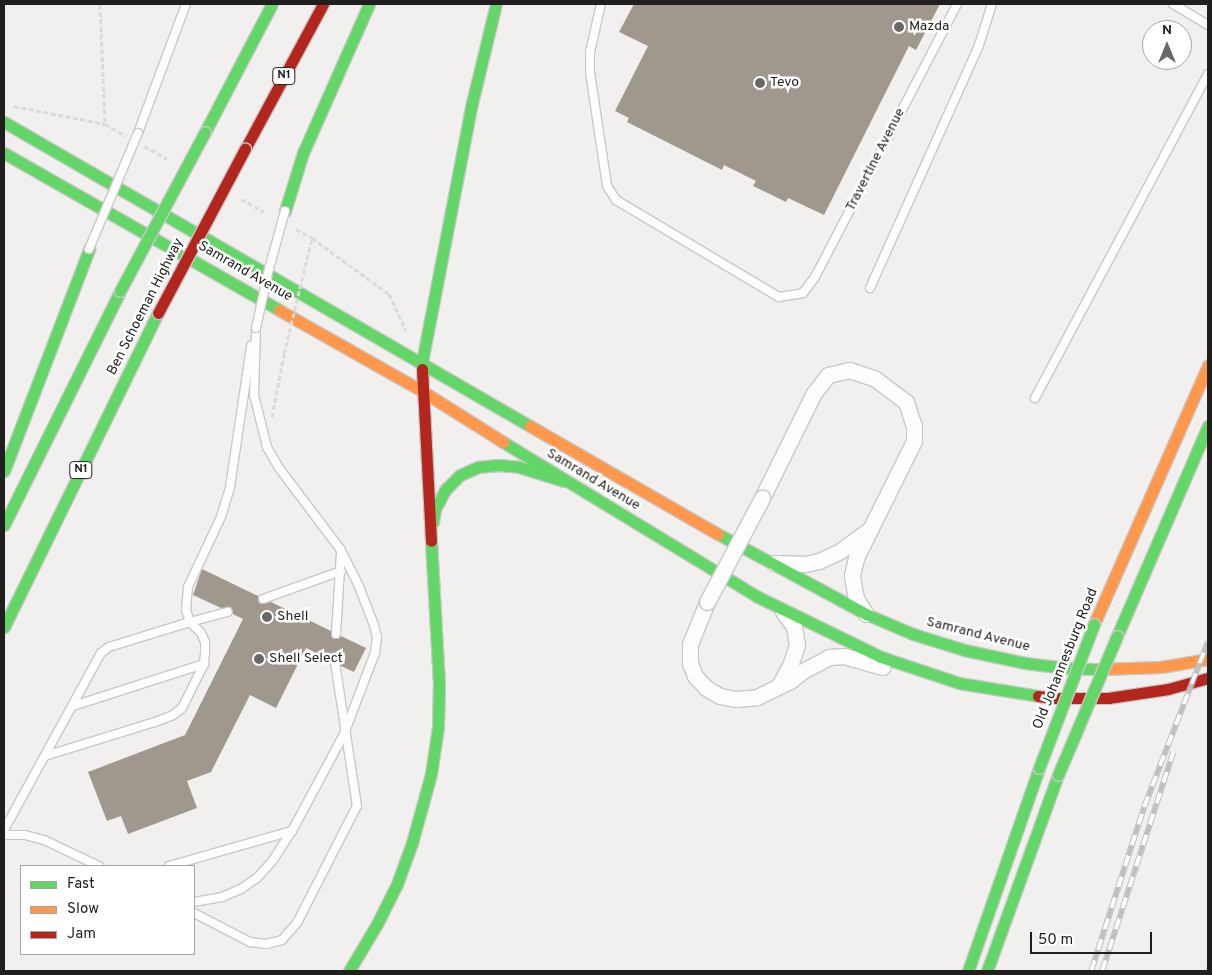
<!DOCTYPE html>
<style>
body{margin:0}
#map{position:relative;width:1212px;height:975px;overflow:hidden;background:#f2f0ef;font-family:Overpass,sans-serif}
div>[style]{position:absolute}
[style*='--x']{left:calc(var(--x)*1px);top:calc(var(--y)*1px);width:calc(var(--w)*1px);rotate:calc(var(--a)*1deg)}
.building>*{inset:0;background:#a0988f}
.path>*{height:3px;margin-top:-1.5px;transform-origin:0;background:repeating-linear-gradient(90deg,#dadada 0 5px,transparent 0 7.5px)}
.roads{filter:drop-shadow(1px 0 #c9c8c7) drop-shadow(-1px 0 #c9c8c7) drop-shadow(0 1px #c9c8c7) drop-shadow(0 -1px #c9c8c7)}
.lane>*{height:8px;margin:-4px;padding:0 4px;transform-origin:4px;border-radius:4px;background:#fdfdfd}
.street>*{height:15px;margin:-7.5px;padding:0 7.5px;transform-origin:7.5px;border-radius:7.5px;background:#fdfdfd}
.fast>*{height:11px;margin:-5.5px;padding:0 5.5px;transform-origin:5.5px;border-radius:5.5px;background:#63d668}
.slow>*{height:11px;margin:-5.5px;padding:0 5.5px;transform-origin:5.5px;border-radius:5.5px;background:#ff974d}
.jam>*{height:11px;margin:-5.5px;padding:0 5.5px;transform-origin:5.5px;border-radius:5.5px;background:#b3261e}
.rail>*{height:5.5px;margin-top:-2.75px;transform-origin:0;background:repeating-linear-gradient(90deg,#fff 0 11px,#c0bfbf 0 22px);box-sizing:border-box;border-block:1px solid #c0bfbf}
.path-bridge>*{height:3px;margin-top:-1.5px;transform-origin:0;background:repeating-linear-gradient(90deg,#dadada 0 5px,transparent 0 7.5px)}
.bridges{filter:drop-shadow(1px 0 #c9c8c7) drop-shadow(-1px 0 #c9c8c7) drop-shadow(0 1px #c9c8c7) drop-shadow(0 -1px #c9c8c7)}
.lane-bridge>*{height:8px;margin:-4px;padding:0 4px;transform-origin:4px;border-radius:4px;background:#fdfdfd}
.street-bridge>*{height:15px;margin:-7.5px;padding:0 7.5px;transform-origin:7.5px;border-radius:7.5px;background:#fdfdfd}
.fast-bridge>*{height:11px;margin:-5.5px;padding:0 5.5px;transform-origin:5.5px;border-radius:5.5px;background:#63d668}
.jam-bridge>*{height:11px;margin:-5.5px;padding:0 5.5px;transform-origin:5.5px;border-radius:5.5px;background:#b3261e}
.dots>*{width:14px;height:14px;translate:-50% -50%;box-sizing:border-box;border:2px solid #fff;border-radius:50%}
span{translate:-50% -50%;white-space:nowrap;text-align:center;line-height:1.15;-webkit-text-stroke:5px #fff;paint-order:stroke}
.shield-label span{padding:1px 4px;background:#fff;border:1px solid;border-radius:4px;-webkit-text-stroke-width:0}
.shield-label{font-size:12px;color:#201f1e;font-weight:700}
.poi-label{font-size:14px;color:#201f1e}
.left{translate:0 -50%;text-align:left}
.street-label{font-size:14px;color:#201f1e}
.frame{position:absolute;inset:0;border:5px solid #201f1e;pointer-events:none}
.legend{position:absolute;left:20px;top:865px;width:175px;height:90px;box-sizing:border-box;background:#fff;border:1px solid #a6a5a5;margin:0;padding:6px 9px;list-style:none;font-size:15px;color:#201f1e}
.legend li{display:flex;align-items:center;gap:10px;height:25px}
.legend b{width:25px;border:1px solid #a6a5a5}
.north{position:absolute;left:1142px;top:20px;width:50px;height:50px;box-sizing:border-box;background:#fff;border:1px solid #a6a5a5;border-radius:50%;rotate:0deg;font-size:14px;font-weight:700;line-height:20px;text-align:center;color:#201f1e}
.north::after{content:'';display:block;margin:auto;width:18px;height:22px;background:#6a6867;clip-path:polygon(50% 0,100% 100%,50% 72%,0 100%)}
.scale{position:absolute;left:1030px;top:932px;width:122px;height:22px;box-sizing:border-box;border:2px solid #201f1e;border-top:0;padding-left:6px;font-size:15px;line-height:18px;white-space:nowrap;color:#201f1e;-webkit-text-stroke:4px #fff;paint-order:stroke}
</style>
<div id="map">
<div class="building">
<div style="clip-path:polygon(634px 4px,940px 4px,916px 50px,909px 46px,824px 215px,788px 198px,786px 202px,753px 186px,756px 181px,724px 165px,722px 170px,627px 122px,629px 118px,615px 111px,648px 46px,619px 32px)"></div>
<div style="clip-path:polygon(202px 569px,258px 596px,260px 604px,271px 602px,331px 631px,333px 639px,338px 639px,341px 636px,366px 648px,354px 672px,341px 666px,337px 657px,334px 657px,330px 660px,306px 648px,276px 708px,250px 695px,211px 772px,187px 781px,197px 808px,128px 834px,121px 816px,107px 821px,88px 772px,185px 735px,243px 619px,233px 614px,230px 607px,221px 608px,193px 595px)"></div>
</div>
<div class="path">
<div style="--x:100;--y:4;--w:120;--a:87.6"></div>
<div style="--x:14;--y:106;--w:93;--a:11.2"></div>
<div style="--x:105;--y:124;--w:24;--a:30"></div>
<div style="--x:144;--y:146;--w:26;--a:29"></div>
<div style="--x:241;--y:199;--w:26;--a:29"></div>
<div style="--x:296;--y:229;--w:18;--a:29"></div>
<div style="--x:312;--y:238;--w:95;--a:36"></div>
<div style="--x:389;--y:294;--w:40;--a:65"></div>
<div style="--x:272;--y:417;--w:64;--a:-79.2"></div>
</div>
<div class="roads">
<div class="lane">
<div style="--x:601;--y:4;--w:49;--a:102.9"></div>
<div style="--x:590;--y:52;--w:20;--a:90"></div>
<div style="--x:590;--y:72;--w:115;--a:81.5"></div>
<div style="--x:607;--y:186;--w:17;--a:57"></div>
<div style="--x:616;--y:200;--w:190;--a:30.8"></div>
<div style="--x:779;--y:297;--w:24;--a:-9"></div>
<div style="--x:803;--y:293;--w:20;--a:-53"></div>
<div style="--x:815;--y:277;--w:308;--a:-62.5"></div>
<div style="--x:1173;--y:4;--w:41;--a:31"></div>
<div style="--x:138;--y:133;--w:138;--a:-69.6"></div>
<div style="--x:870;--y:288;--w:266;--a:-65.8"></div>
<div style="--x:979;--y:45;--w:43;--a:-72.4"></div>
<div style="--x:1035;--y:398;--w:367;--a:-61.9"></div>
<div style="--x:263;--y:599;--w:83;--a:-19.7"></div>
<div style="--x:190;--y:622;--w:39;--a:-15"></div>
<div style="--x:336;--y:634;--w:82;--a:-86.5"></div>
<div style="--x:73;--y:706;--w:138;--a:-17.8"></div>
<div style="--x:45;--y:756;--w:115;--a:-17.2"></div>
<div style="--x:155;--y:722;--w:19;--a:-21"></div>
<div style="--x:173;--y:715;--w:11;--a:-38"></div>
<div style="--x:182;--y:708;--w:49;--a:-63.4"></div>
<div style="--x:204;--y:664;--w:11;--a:-85"></div>
<div style="--x:205;--y:653;--w:11;--a:-90"></div>
<div style="--x:205;--y:642;--w:10;--a:-114"></div>
<div style="--x:201;--y:633;--w:16;--a:-135"></div>
<div style="--x:4;--y:830;--w:202;--a:-61.3"></div>
<div style="--x:101;--y:653;--w:10;--a:-37"></div>
<div style="--x:109;--y:647;--w:85;--a:-17.2"></div>
<div style="--x:190;--y:622;--w:13;--a:-108"></div>
<div style="--x:186;--y:610;--w:23;--a:-85"></div>
<div style="--x:188;--y:587;--w:77;--a:-64.8"></div>
<div style="--x:221;--y:517;--w:31;--a:-73"></div>
<div style="--x:230;--y:487;--w:143;--a:-81.5"></div>
<div style="--x:4;--y:835;--w:21;--a:0"></div>
<div style="--x:25;--y:835;--w:20;--a:15"></div>
<div style="--x:44;--y:840;--w:61;--a:25.3"></div>
<div style="--x:169;--y:866;--w:128;--a:-15.9"></div>
<div style="--x:194;--y:902;--w:28;--a:-10"></div>
<div style="--x:222;--y:897;--w:21;--a:-23"></div>
<div style="--x:241;--y:889;--w:19;--a:-35"></div>
<div style="--x:257;--y:878;--w:24;--a:-48"></div>
<div style="--x:273;--y:860;--w:35;--a:-57"></div>
<div style="--x:292;--y:831;--w:110;--a:-61.8"></div>
<div style="--x:344;--y:734;--w:87;--a:-69.1"></div>
<div style="--x:375;--y:653;--w:16;--a:-83"></div>
<div style="--x:377;--y:637;--w:12;--a:-104"></div>
<div style="--x:374;--y:625;--w:44;--a:-111.3"></div>
<div style="--x:358;--y:584;--w:38;--a:-117"></div>
<div style="--x:341;--y:550;--w:103;--a:-127.1"></div>
<div style="--x:279;--y:468;--w:24;--a:-120"></div>
<div style="--x:267;--y:447;--w:54;--a:-104"></div>
<div style="--x:254;--y:395;--w:67;--a:-88.3"></div>
<div style="--x:194;--y:913;--w:63;--a:27.4"></div>
<div style="--x:250;--y:942;--w:16;--a:7"></div>
<div style="--x:266;--y:944;--w:16;--a:-14"></div>
<div style="--x:282;--y:940;--w:23;--a:-49"></div>
<div style="--x:297;--y:923;--w:131;--a:-62.9"></div>
<div style="--x:357;--y:806;--w:146;--a:-98.7"></div>
</div>
<div class="street">
<div style="--x:762;--y:498;--w:117;--a:-63.7"></div>
<div style="--x:814;--y:393;--w:23;--a:-52"></div>
<div style="--x:828;--y:375;--w:22;--a:-13"></div>
<div style="--x:849;--y:370;--w:26;--a:18"></div>
<div style="--x:874;--y:378;--w:40;--a:37"></div>
<div style="--x:906;--y:402;--w:25;--a:72"></div>
<div style="--x:914;--y:426;--w:15;--a:90"></div>
<div style="--x:914;--y:441;--w:131;--a:116.4"></div>
<div style="--x:856;--y:558;--w:18;--a:103"></div>
<div style="--x:852;--y:576;--w:23;--a:80"></div>
<div style="--x:856;--y:599;--w:18;--a:56"></div>
<div style="--x:774;--y:563;--w:31;--a:2"></div>
<div style="--x:805;--y:564;--w:14;--a:-12"></div>
<div style="--x:819;--y:561;--w:23;--a:-25"></div>
<div style="--x:840;--y:551;--w:36;--a:-36"></div>
<div style="--x:707;--y:602;--w:45;--a:112"></div>
<div style="--x:690;--y:644;--w:19;--a:90"></div>
<div style="--x:690;--y:663;--w:14;--a:69"></div>
<div style="--x:695;--y:676;--w:16;--a:47"></div>
<div style="--x:706;--y:688;--w:16;--a:30"></div>
<div style="--x:720;--y:696;--w:16;--a:11"></div>
<div style="--x:736;--y:699;--w:21;--a:-5"></div>
<div style="--x:757;--y:697;--w:37;--a:-26"></div>
<div style="--x:790;--y:681;--w:16;--a:-38"></div>
<div style="--x:803;--y:671;--w:30;--a:-28"></div>
<div style="--x:829;--y:657;--w:15;--a:-4"></div>
<div style="--x:844;--y:656;--w:40;--a:16"></div>
<div style="--x:779;--y:686;--w:26;--a:-62"></div>
<div style="--x:791;--y:663;--w:19;--a:-72"></div>
<div style="--x:797;--y:645;--w:18;--a:-99"></div>
<div style="--x:794;--y:627;--w:19;--a:-125"></div>
</div>
<div class="fast">
<div style="--x:4;--y:122;--w:608;--a:30.03"></div>
<div style="--x:205;--y:132;--w:144;--a:-62.4"></div>
<div style="--x:4;--y:153;--w:317;--a:29.7"></div>
<div style="--x:285;--y:211;--w:61;--a:-72.8"></div>
<div style="--x:303;--y:153;--w:163;--a:-66.1"></div>
<div style="--x:422;--y:369;--w:7;--a:-90"></div>
<div style="--x:422;--y:362;--w:264;--a:-79.1"></div>
<div style="--x:472;--y:103;--w:102;--a:-76.4"></div>
<div style="--x:503;--y:442;--w:296;--a:31.3"></div>
<div style="--x:756;--y:596;--w:139;--a:26"></div>
<div style="--x:881;--y:657;--w:82;--a:18.4"></div>
<div style="--x:959;--y:683;--w:80;--a:9.3"></div>
<div style="--x:4;--y:471;--w:238;--a:-69"></div>
<div style="--x:433;--y:522;--w:13;--a:-81"></div>
<div style="--x:435;--y:509;--w:21;--a:-62"></div>
<div style="--x:445;--y:490;--w:21;--a:-45"></div>
<div style="--x:460;--y:475;--w:20;--a:-24"></div>
<div style="--x:478;--y:467;--w:20;--a:-6"></div>
<div style="--x:498;--y:465;--w:21;--a:5"></div>
<div style="--x:519;--y:467;--w:47;--a:17.3"></div>
<div style="--x:4;--y:525;--w:261;--a:-63.6"></div>
<div style="--x:718;--y:534;--w:168;--a:28.4"></div>
<div style="--x:866;--y:614;--w:51;--a:23.1"></div>
<div style="--x:913;--y:634;--w:53;--a:17.4"></div>
<div style="--x:964;--y:650;--w:62;--a:12"></div>
<div style="--x:1025;--y:663;--w:39;--a:7"></div>
<div style="--x:1064;--y:668;--w:36;--a:2"></div>
<div style="--x:4;--y:627;--w:350;--a:-63.9"></div>
<div style="--x:1117;--y:636;--w:229;--a:-66.6"></div>
<div style="--x:349;--y:971;--w:55;--a:-59.2"></div>
<div style="--x:377;--y:924;--w:45;--a:-63.4"></div>
<div style="--x:397;--y:884;--w:44;--a:-69.9"></div>
<div style="--x:412;--y:843;--w:72;--a:-74.6"></div>
<div style="--x:431;--y:774;--w:48;--a:-81.5"></div>
<div style="--x:438;--y:727;--w:43;--a:-88.7"></div>
<div style="--x:439;--y:684;--w:143;--a:-93.2"></div>
<div style="--x:968;--y:971;--w:215;--a:-70.7"></div>
<div style="--x:987;--y:971;--w:208;--a:-70.1"></div>
</div>
<div class="slow">
<div style="--x:279;--y:310;--w:164;--a:29.5"></div>
<div style="--x:422;--y:391;--w:96;--a:32.2"></div>
<div style="--x:530;--y:426;--w:217;--a:29.9"></div>
<div style="--x:1094;--y:624;--w:283;--a:-66.2"></div>
<div style="--x:1100;--y:669;--w:61;--a:-1.9"></div>
<div style="--x:1161;--y:667;--w:48;--a:-9.7"></div>
</div>
<div class="jam">
<div style="--x:245;--y:149;--w:165;--a:-61.7"></div>
<div style="--x:422;--y:369;--w:172;--a:87"></div>
<div style="--x:1038;--y:696;--w:14;--a:8"></div>
<div style="--x:1052;--y:698;--w:56;--a:0"></div>
<div style="--x:1108;--y:698;--w:61;--a:-8.5"></div>
<div style="--x:1168;--y:689;--w:41;--a:-15.4"></div>
</div>
</div>
<div class="rail">
<div style="--x:1091;--y:971;--w:172;--a:-72.1"></div>
<div style="--x:1144;--y:807;--w:178;--a:-68.9"></div>
<div style="--x:1102;--y:971;--w:230;--a:-72"></div>
</div>
<div class="path-bridge">
<div style="--x:284;--y:354;--w:119;--a:-76.4"></div>
</div>
<div class="bridges">
<div class="lane-bridge">
<div style="--x:89;--y:249;--w:126;--a:-67.1"></div>
<div style="--x:256;--y:328;--w:60;--a:-77.6"></div>
<div style="--x:269;--y:269;--w:60;--a:-74.6"></div>
</div>
<div class="street-bridge">
<div style="--x:707;--y:602;--w:118;--a:-62.1"></div>
</div>
<div class="fast-bridge">
<div style="--x:120;--y:291;--w:180;--a:-61.9"></div>
<div style="--x:1039;--y:768;--w:154;--a:-69.1"></div>
<div style="--x:1058;--y:775;--w:151;--a:-67"></div>
</div>
<div class="jam-bridge">
<div style="--x:158;--y:313;--w:186;--a:-62.1"></div>
</div>
</div>
<div class="dots">
<div style="left:899px;top:27px;background:#6a6867"></div>
<div style="left:760px;top:83px;background:#6a6867"></div>
<div style="left:267px;top:617px;background:#6a6867"></div>
<div style="left:259px;top:659px;background:#6a6867"></div>
</div>
<div class="shield-label">
<span style="left:284px;top:76px">N1</span>
<span style="left:81px;top:470px">N1</span>
</div>
<div class="poi-label">
<span class="left" style="left:909px;top:27px">Mazda</span>
<span class="left" style="left:770px;top:83px">Tevo</span>
<span class="left" style="left:277px;top:617px">Shell</span>
<span class="left" style="left:269px;top:659px">Shell Select</span>
</div>
<div class="street-label">
<span style="left:876px;top:160px;rotate:-63deg">Travertine Avenue</span>
<span style="left:245px;top:272px;rotate:30deg">Samrand Avenue</span>
<span style="left:146px;top:307px;rotate:-63deg">Ben Schoeman Highway</span>
<span style="left:593px;top:480px;rotate:31deg">Samrand Avenue</span>
<span style="left:978px;top:635px;rotate:14deg">Samrand Avenue</span>
<span style="left:1066px;top:659px;rotate:-68deg">Old Johannesburg Road</span>
</div>
<div class="frame"></div>
<ul class="legend">
<li><b style="height:6px;background:#63d668"></b>Fast</li>
<li><b style="height:6px;background:#ff974d"></b>Slow</li>
<li><b style="height:6px;background:#b3261e"></b>Jam</li>
</ul>
<div class="north">N</div>
<div class="scale">50 m</div>
</div>
